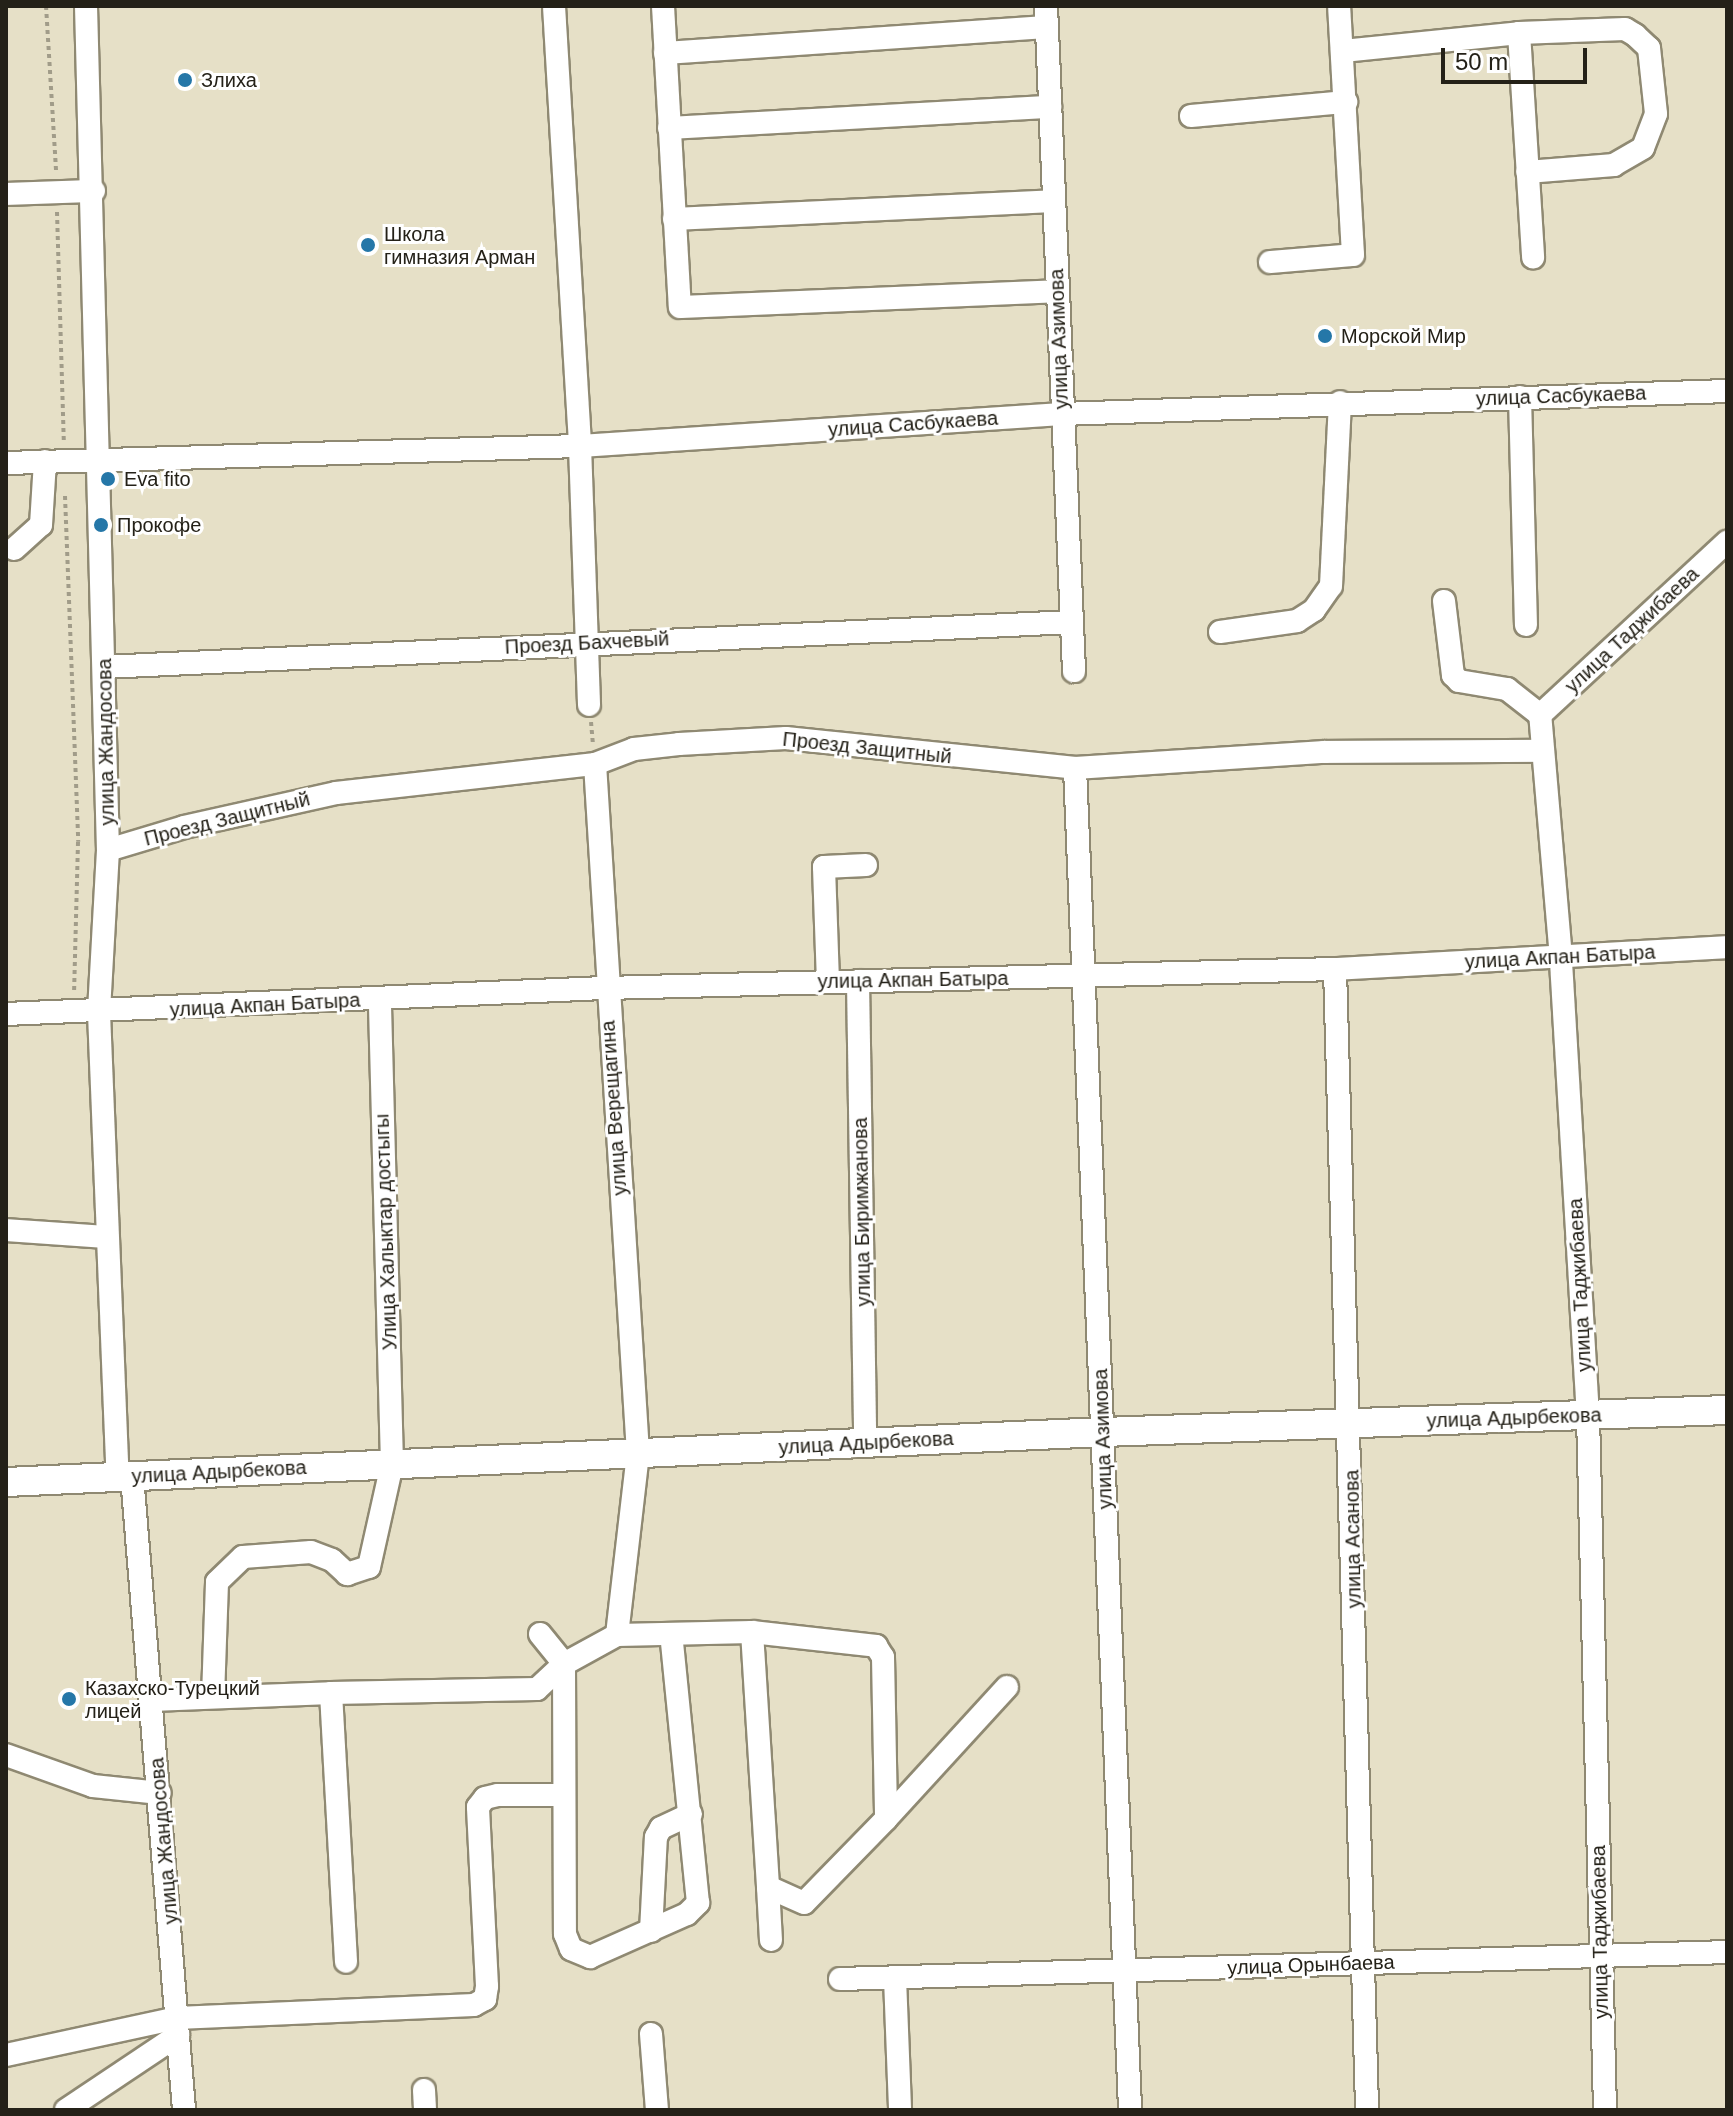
<!DOCTYPE html>
<meta charset="utf-8">
<style>
body{margin:0}
#map{position:relative;width:1733px;height:2116px;overflow:hidden;background:#e6e0c7;font-family:Arial,sans-serif}
div>[style]{position:absolute}
[style*='--x']{left:calc(var(--x)*1px);top:calc(var(--y)*1px);width:calc(var(--w)*1px);rotate:calc(var(--a)*1deg)}
.path>*{height:4px;margin-top:-2px;transform-origin:0;background:repeating-linear-gradient(90deg,#a19c89 0 4px,transparent 0 8px)}
.roads{filter:drop-shadow(2px 0 #8f8972) drop-shadow(-2px 0 #8f8972) drop-shadow(0 2px #8f8972) drop-shadow(0 -2px #8f8972)}
.minor>*{height:22px;margin:-11px;padding:0 11px;transform-origin:11px;border-radius:11px;background:#fff}
.major>*{height:28px;margin:-14px;padding:0 14px;transform-origin:14px;border-radius:14px;background:#fff}
.dots>*{width:22px;height:22px;translate:-50% -50%;box-sizing:border-box;border:4px solid #fff;border-radius:50%}
span{translate:-50% -50%;white-space:nowrap;text-align:center;line-height:1.15;-webkit-text-stroke:6px #fff;paint-order:stroke}
.poi-label{font-size:20px;color:#242118}
.left{translate:0 -50%;text-align:left}
.street-label{font-size:20px;color:#242118}
.frame{position:absolute;inset:0;border:8px solid #242118;pointer-events:none}
.scale{position:absolute;left:1441px;top:48px;width:146px;height:36px;box-sizing:border-box;border:4px solid #242118;border-top:0;padding-left:10px;font-size:24px;line-height:28px;white-space:nowrap;color:#242118;-webkit-text-stroke:6px #fff;paint-order:stroke}
</style>
<div id="map">
<div class="path">
<div style="--x:46;--y:6;--w:165;--a:86.5"></div>
<div style="--x:57;--y:212;--w:231;--a:88.3"></div>
<div style="--x:65;--y:496;--w:346;--a:87.8"></div>
<div style="--x:78;--y:842;--w:149;--a:91.5"></div>
<div style="--x:591;--y:722;--w:23;--a:85"></div>
</div>
<div class="roads">
<div class="minor">
<div style="--x:86;--y:6;--w:844;--a:88.51"></div>
<div style="--x:108;--y:850;--w:163;--a:93.2"></div>
<div style="--x:99;--y:1013;--w:464;--a:87.7"></div>
<div style="--x:554;--y:6;--w:441;--a:86.6"></div>
<div style="--x:580;--y:446;--w:259;--a:88"></div>
<div style="--x:663;--y:6;--w:301;--a:86.8"></div>
<div style="--x:680;--y:307;--w:377;--a:-2.4"></div>
<div style="--x:1046;--y:6;--w:666;--a:87.59"></div>
<div style="--x:1519;--y:33;--w:225;--a:86.4"></div>
<div style="--x:1343;--y:51;--w:177;--a:-5.8"></div>
<div style="--x:1519;--y:33;--w:106;--a:-2.2"></div>
<div style="--x:1625;--y:29;--w:12;--a:31"></div>
<div style="--x:1635;--y:35;--w:19;--a:43"></div>
<div style="--x:1649;--y:48;--w:66;--a:83.9"></div>
<div style="--x:1656;--y:114;--w:36;--a:111"></div>
<div style="--x:1643;--y:148;--w:34;--a:150"></div>
<div style="--x:1614;--y:165;--w:87;--a:175.4"></div>
<div style="--x:665;--y:53;--w:382;--a:-3.9"></div>
<div style="--x:1191;--y:116;--w:156;--a:-5.2"></div>
<div style="--x:669;--y:128;--w:382;--a:-3.2"></div>
<div style="--x:6;--y:194;--w:88;--a:-2"></div>
<div style="--x:674;--y:219;--w:379;--a:-2.7"></div>
<div style="--x:1270;--y:262;--w:83;--a:-4.8"></div>
<div style="--x:1353;--y:255;--w:249;--a:-93.2"></div>
<div style="--x:1520;--y:397;--w:228;--a:88.5"></div>
<div style="--x:6;--y:463;--w:574;--a:-1.7"></div>
<div style="--x:580;--y:446;--w:483;--a:-3.8"></div>
<div style="--x:1062;--y:414;--w:665;--a:-1.98"></div>
<div style="--x:14;--y:549;--w:36;--a:-42"></div>
<div style="--x:41;--y:525;--w:64;--a:-86.4"></div>
<div style="--x:1444;--y:601;--w:75;--a:83.1"></div>
<div style="--x:1453;--y:675;--w:8;--a:45"></div>
<div style="--x:1459;--y:681;--w:49;--a:9.5"></div>
<div style="--x:1507;--y:689;--w:42;--a:38.2"></div>
<div style="--x:1220;--y:632;--w:78;--a:-8.1"></div>
<div style="--x:1297;--y:621;--w:20;--a:-33"></div>
<div style="--x:1314;--y:610;--w:29;--a:-55"></div>
<div style="--x:1331;--y:586;--w:184;--a:-87.2"></div>
<div style="--x:104;--y:667;--w:968;--a:-2.66"></div>
<div style="--x:1075;--y:768;--w:1343;--a:87.65"></div>
<div style="--x:108;--y:850;--w:79;--a:-16.8"></div>
<div style="--x:184;--y:827;--w:156;--a:-12.6"></div>
<div style="--x:336;--y:793;--w:261;--a:-6.4"></div>
<div style="--x:595;--y:764;--w:42;--a:-21"></div>
<div style="--x:634;--y:749;--w:45;--a:-6.3"></div>
<div style="--x:679;--y:744;--w:107;--a:-3.2"></div>
<div style="--x:786;--y:738;--w:291;--a:5.9"></div>
<div style="--x:1075;--y:768;--w:250;--a:-3.7"></div>
<div style="--x:1324;--y:752;--w:217;--a:-0.3"></div>
<div style="--x:1335;--y:969;--w:1141;--a:88.39"></div>
<div style="--x:858;--y:981;--w:462;--a:89.1"></div>
<div style="--x:828;--y:982;--w:115;--a:-92"></div>
<div style="--x:824;--y:867;--w:42;--a:-2.7"></div>
<div style="--x:6;--y:1014;--w:600;--a:-2.49"></div>
<div style="--x:605;--y:988;--w:730;--a:-1.49"></div>
<div style="--x:1335;--y:969;--w:393;--a:-3.2"></div>
<div style="--x:6;--y:1230;--w:100;--a:4"></div>
<div style="--x:132;--y:1476;--w:636;--a:85.31"></div>
<div style="--x:752;--y:1632;--w:125;--a:6.4"></div>
<div style="--x:876;--y:1646;--w:13;--a:58"></div>
<div style="--x:883;--y:1657;--w:162;--a:88.9"></div>
<div style="--x:886;--y:1819;--w:117;--a:134.3"></div>
<div style="--x:804;--y:1903;--w:39;--a:-156"></div>
<div style="--x:768;--y:1887;--w:53;--a:86.8"></div>
<div style="--x:540;--y:1634;--w:38;--a:51"></div>
<div style="--x:564;--y:1664;--w:60;--a:-28.7"></div>
<div style="--x:617;--y:1635;--w:183;--a:-83.4"></div>
<div style="--x:638;--y:1453;--w:690;--a:-93.57"></div>
<div style="--x:617;--y:1635;--w:135;--a:-1.3"></div>
<div style="--x:752;--y:1632;--w:256;--a:86.4"></div>
<div style="--x:331;--y:1693;--w:206;--a:-1.1"></div>
<div style="--x:537;--y:1689;--w:37;--a:-43"></div>
<div style="--x:564;--y:1664;--w:270;--a:89.8"></div>
<div style="--x:565;--y:1934;--w:16;--a:68"></div>
<div style="--x:571;--y:1949;--w:21;--a:23"></div>
<div style="--x:590;--y:1957;--w:106;--a:-23.9"></div>
<div style="--x:687;--y:1914;--w:16;--a:-45"></div>
<div style="--x:698;--y:1903;--w:270;--a:-95.7"></div>
<div style="--x:213;--y:1697;--w:115;--a:-88"></div>
<div style="--x:217;--y:1582;--w:36;--a:-44"></div>
<div style="--x:243;--y:1557;--w:68;--a:-4.2"></div>
<div style="--x:311;--y:1552;--w:22;--a:21"></div>
<div style="--x:332;--y:1560;--w:21;--a:43"></div>
<div style="--x:347;--y:1574;--w:23;--a:-18"></div>
<div style="--x:369;--y:1567;--w:106;--a:-77.4"></div>
<div style="--x:392;--y:1464;--w:465;--a:-91.5"></div>
<div style="--x:152;--y:1700;--w:179;--a:-2.2"></div>
<div style="--x:331;--y:1693;--w:269;--a:86.8"></div>
<div style="--x:6;--y:1755;--w:92;--a:19.6"></div>
<div style="--x:93;--y:1786;--w:67;--a:6"></div>
<div style="--x:886;--y:1819;--w:179;--a:-47.5"></div>
<div style="--x:651;--y:1931;--w:94;--a:-87"></div>
<div style="--x:656;--y:1837;--w:10;--a:-61"></div>
<div style="--x:661;--y:1828;--w:33;--a:-25"></div>
<div style="--x:895;--y:1978;--w:132;--a:87.8"></div>
<div style="--x:840;--y:1979;--w:887;--a:-1.74"></div>
<div style="--x:651;--y:2034;--w:76;--a:85.5"></div>
<div style="--x:6;--y:2055;--w:175;--a:-12.2"></div>
<div style="--x:177;--y:2018;--w:297;--a:-2.5"></div>
<div style="--x:474;--y:2005;--w:13;--a:-29"></div>
<div style="--x:485;--y:1999;--w:13;--a:-81"></div>
<div style="--x:487;--y:1986;--w:179;--a:-92.9"></div>
<div style="--x:478;--y:1807;--w:11;--a:-52"></div>
<div style="--x:485;--y:1798;--w:13;--a:-13"></div>
<div style="--x:498;--y:1795;--w:63;--a:0"></div>
<div style="--x:424;--y:2090;--w:20;--a:87"></div>
<div style="--x:66;--y:2110;--w:135;--a:-33.8"></div>
<div style="--x:1605;--y:2110;--w:694;--a:-91.4"></div>
<div style="--x:1588;--y:1416;--w:459;--a:-93.4"></div>
<div style="--x:1561;--y:958;--w:244;--a:-94.9"></div>
<div style="--x:1540;--y:715;--w:255;--a:-42.8"></div>
</div>
<div class="major">
<div style="--x:6;--y:1482;--w:1098;--a:-2.61"></div>
<div style="--x:1103;--y:1432;--w:624;--a:-2.02"></div>
</div>
</div>
<div class="dots">
<div style="left:185px;top:80px;background:#2577a8"></div>
<div style="left:368px;top:245px;background:#2577a8"></div>
<div style="left:1325px;top:336px;background:#2577a8"></div>
<div style="left:108px;top:479px;background:#2577a8"></div>
<div style="left:101px;top:525px;background:#2577a8"></div>
<div style="left:69px;top:1699px;background:#2577a8"></div>
</div>
<div class="poi-label">
<span class="left" style="left:201px;top:80px">Злиха</span>
<span class="left" style="left:384px;top:246px">Школа<br>гимназия Арман</span>
<span class="left" style="left:1341px;top:336px">Морской Мир</span>
<span class="left" style="left:124px;top:479px">Eva fito</span>
<span class="left" style="left:117px;top:525px">Прокофе</span>
<span class="left" style="left:85px;top:1700px">Казахско-Турецкий<br>лицей</span>
</div>
<div class="street-label">
<span style="left:1059px;top:339px;rotate:-92deg">улица Азимова</span>
<span style="left:1561px;top:396px;rotate:-2deg">улица Сасбукаева</span>
<span style="left:913px;top:424px;rotate:-4deg">улица Сасбукаева</span>
<span style="left:1632px;top:630px;rotate:-43deg">улица Таджибаева</span>
<span style="left:587px;top:643px;rotate:-3deg">Проезд Бахчевый</span>
<span style="left:106px;top:742px;rotate:-91deg">улица Жандосова</span>
<span style="left:867px;top:748px;rotate:6deg">Проезд Защитный</span>
<span style="left:227px;top:819px;rotate:-14deg">Проезд Защитный</span>
<span style="left:1560px;top:957px;rotate:-3deg">улица Акпан Батыра</span>
<span style="left:913px;top:980px;rotate:-1deg">улица Акпан Батыра</span>
<span style="left:265px;top:1005px;rotate:-3deg">улица Акпан Батыра</span>
<span style="left:614px;top:1108px;rotate:-94deg">улица Верещагина</span>
<span style="left:862px;top:1212px;rotate:-91deg">улица Биримжанова</span>
<span style="left:386px;top:1232px;rotate:-92deg">Улица Халыктар достыгы</span>
<span style="left:1580px;top:1285px;rotate:-93deg">улица Таджибаева</span>
<span style="left:1514px;top:1418px;rotate:-2deg">улица Адырбекова</span>
<span style="left:1103px;top:1439px;rotate:-92deg">улица Азимова</span>
<span style="left:866px;top:1443px;rotate:-3deg">улица Адырбекова</span>
<span style="left:219px;top:1472px;rotate:-3deg">улица Адырбекова</span>
<span style="left:1353px;top:1539px;rotate:-91deg">улица Асанова</span>
<span style="left:164px;top:1841px;rotate:-95deg">улица Жандосова</span>
<span style="left:1600px;top:1932px;rotate:-91deg">улица Таджибаева</span>
<span style="left:1311px;top:1965px;rotate:-2deg">улица Орынбаева</span>
</div>
<div class="frame"></div>
<div class="scale">50 m</div>
</div>
